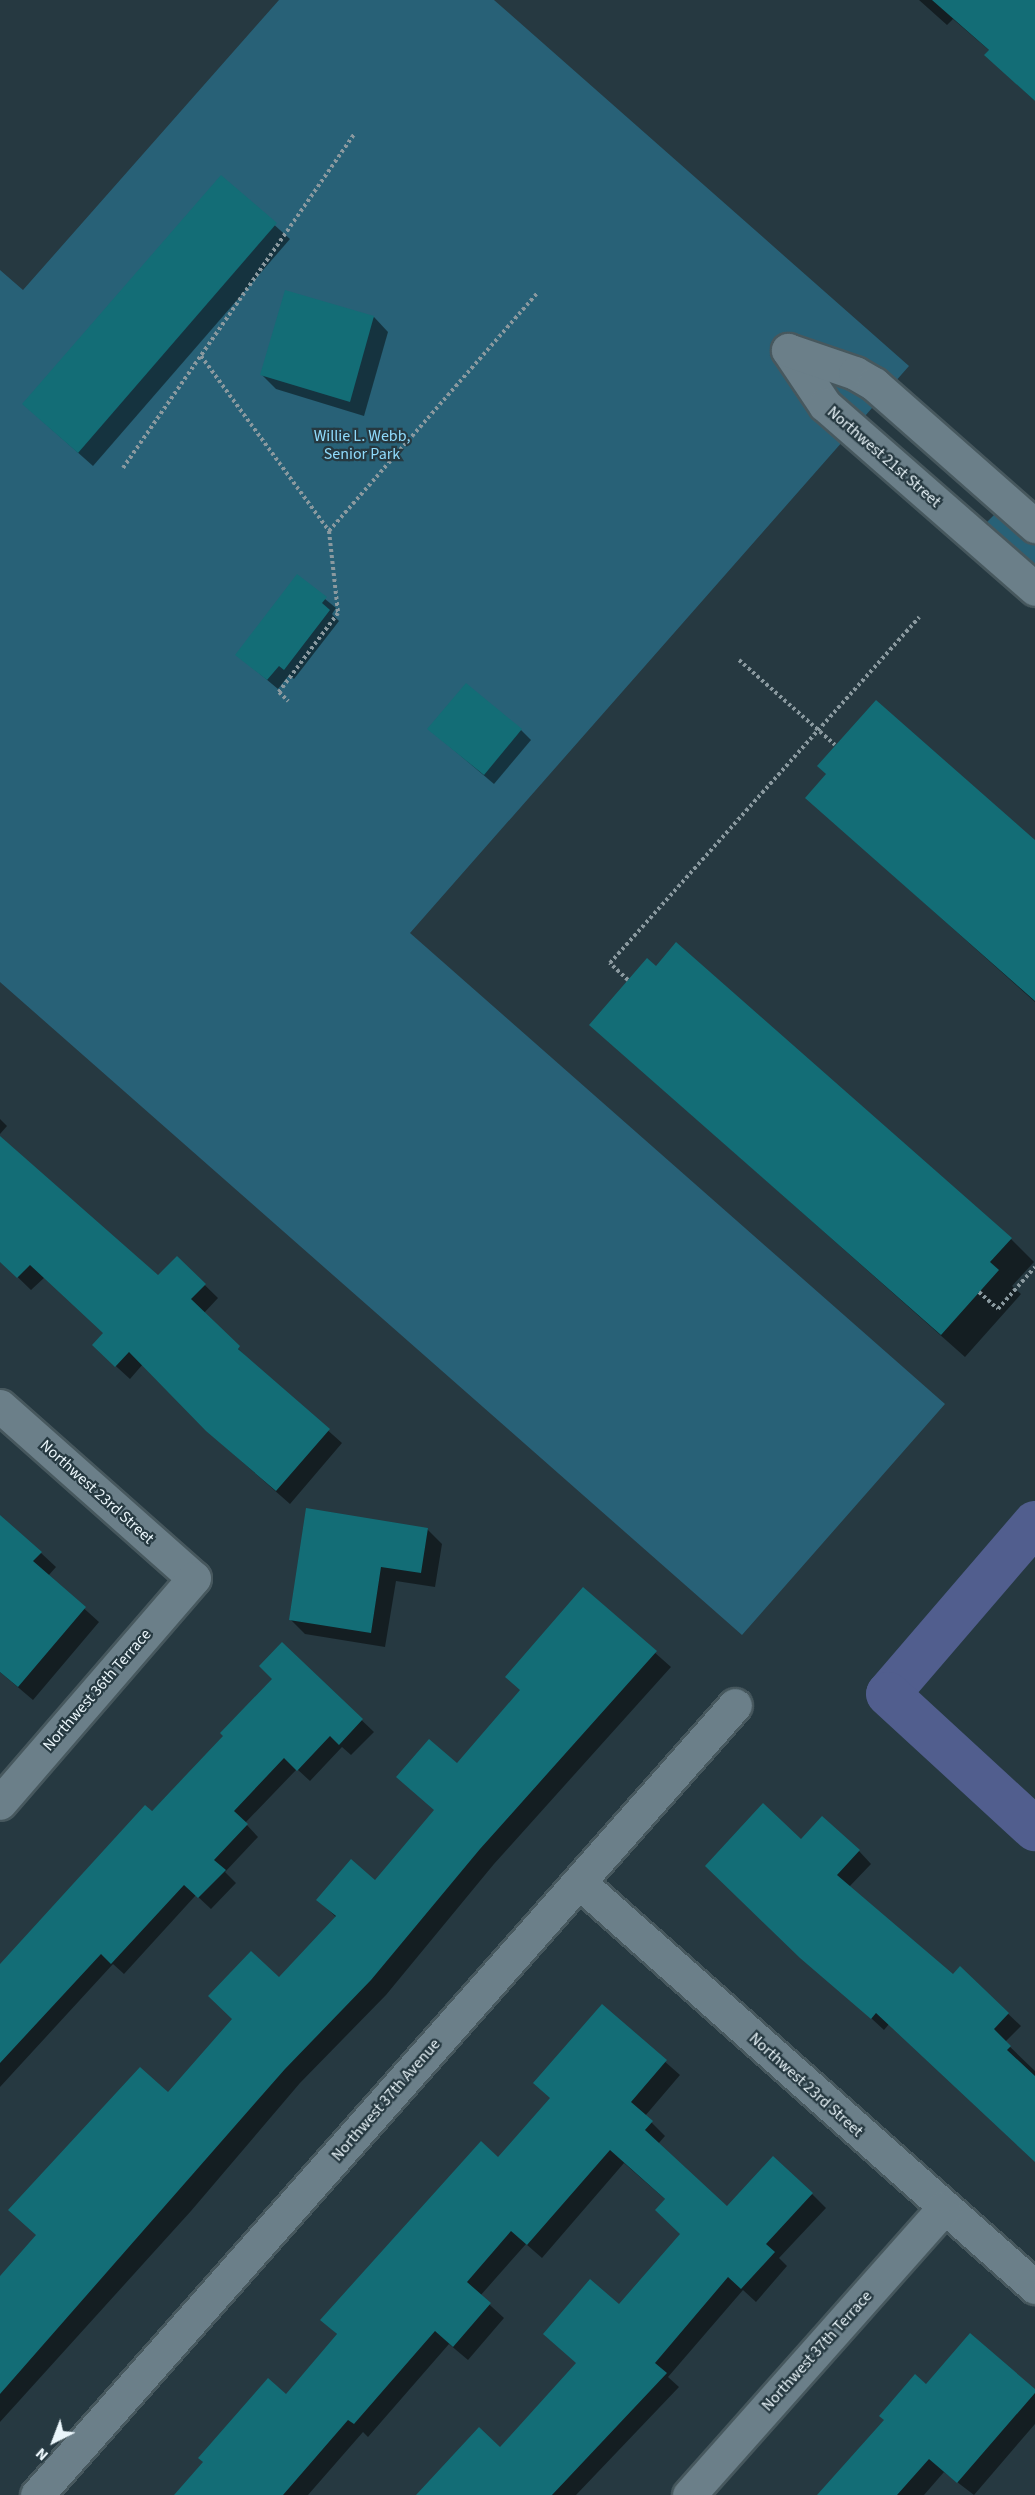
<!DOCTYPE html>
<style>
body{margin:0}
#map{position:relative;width:1035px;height:2495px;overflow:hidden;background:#263941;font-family:"Source Sans 3",sans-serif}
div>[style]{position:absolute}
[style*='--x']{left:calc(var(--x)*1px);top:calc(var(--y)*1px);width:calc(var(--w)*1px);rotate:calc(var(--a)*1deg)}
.green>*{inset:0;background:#286177}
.shadow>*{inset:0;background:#0007}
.canal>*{height:44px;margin:-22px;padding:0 22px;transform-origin:22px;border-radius:22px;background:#515e8e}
.building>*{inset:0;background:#136d76}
.path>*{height:4px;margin-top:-2px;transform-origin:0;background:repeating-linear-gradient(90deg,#8a999f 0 3px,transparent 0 6px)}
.roads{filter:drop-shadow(2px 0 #47585e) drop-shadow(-2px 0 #47585e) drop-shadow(0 2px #47585e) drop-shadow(0 -2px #47585e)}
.minor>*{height:33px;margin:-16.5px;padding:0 16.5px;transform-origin:16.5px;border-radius:16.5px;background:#6b7f89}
span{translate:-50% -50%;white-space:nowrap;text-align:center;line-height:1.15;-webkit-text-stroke:4.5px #263941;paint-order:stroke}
.park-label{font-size:16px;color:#90dbfc}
.street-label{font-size:16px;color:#ebf6fb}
.north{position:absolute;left:24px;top:2411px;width:60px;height:60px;-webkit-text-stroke:4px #263941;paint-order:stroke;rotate:222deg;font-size:16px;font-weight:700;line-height:24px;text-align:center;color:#ebf6fb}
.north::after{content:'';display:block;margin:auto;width:21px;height:27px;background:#ebf6fb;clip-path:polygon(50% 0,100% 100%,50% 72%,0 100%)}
</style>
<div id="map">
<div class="green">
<div style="clip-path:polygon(279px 0,494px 0,909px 366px,410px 933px,945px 1404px,742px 1635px,0 982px,0 270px,23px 290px)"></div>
<div style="clip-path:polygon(994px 515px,1003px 515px,1035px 544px,1035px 571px,989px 530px,987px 522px)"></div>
</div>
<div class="shadow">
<div style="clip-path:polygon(919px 0,1035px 0,1035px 101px,986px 55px,990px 51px,953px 19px,947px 25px)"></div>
<div style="clip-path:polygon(221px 177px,290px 239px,93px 466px,39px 418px)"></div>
<div style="clip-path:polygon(374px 317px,388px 332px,364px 416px,276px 389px,262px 375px)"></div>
<div style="clip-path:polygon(297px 576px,336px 608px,332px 614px,339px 621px,294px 679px,289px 675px,278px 689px,237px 655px)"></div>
<div style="clip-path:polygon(429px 729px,521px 730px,531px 740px,494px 784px)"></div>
<div style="clip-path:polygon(827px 775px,1035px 843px,1035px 1002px,807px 798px)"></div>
<div style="clip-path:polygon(591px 1025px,1011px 1239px,1034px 1262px,1012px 1286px,1021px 1294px,965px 1357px)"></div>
<div style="clip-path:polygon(0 1119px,7px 1126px,0 1134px)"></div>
<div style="clip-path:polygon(0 1137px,158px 1277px,177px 1258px,218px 1298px,204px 1313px,251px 1362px,342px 1443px,290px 1504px,222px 1444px,143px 1364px,130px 1379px,107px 1358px,105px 1333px,45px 1277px,31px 1290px,0 1260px)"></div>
<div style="clip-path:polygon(427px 1529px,442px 1544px,435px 1587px,396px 1581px,385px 1647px,305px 1634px,290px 1619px)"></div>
<div style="clip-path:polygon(0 1540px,41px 1553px,56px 1567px,48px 1576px,99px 1622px,33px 1700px,0 1672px)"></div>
<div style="clip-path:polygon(583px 1589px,671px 1667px,494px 1864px,386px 1995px,300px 2083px,191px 2211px,0 2422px,0 2279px,168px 2094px,337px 1918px,318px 1900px,375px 1882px,436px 1811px,457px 1765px,521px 1691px)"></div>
<div style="clip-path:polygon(282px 1644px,374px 1732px,351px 1755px,342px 1747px,310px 1781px,297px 1769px,245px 1823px,258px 1837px,225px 1872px,236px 1883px,211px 1909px,196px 1895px,124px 1974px,113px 1964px,0 2087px,0 1967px,225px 1736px,274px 1679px)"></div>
<div style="clip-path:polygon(801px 1841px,859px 1851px,871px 1864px,849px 1887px,953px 1977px,960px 1968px,1021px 2026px,1005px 2042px,1035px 2071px,1035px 2160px,889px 2024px,884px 2030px,719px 1878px)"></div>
<div style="clip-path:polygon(602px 2006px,680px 2075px,645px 2116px,665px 2136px,658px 2144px,727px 2208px,812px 2194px,826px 2208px,779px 2258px,787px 2266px,756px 2302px,743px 2290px,668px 2377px,679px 2387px,576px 2495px,421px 2495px,500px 2449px,578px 2364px,619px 2306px,682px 2234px,666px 2200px,624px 2163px,542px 2258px,526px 2244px,480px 2296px,504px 2318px,468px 2360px,449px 2344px,368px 2437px,363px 2432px,308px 2495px,178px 2495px,286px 2396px,338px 2335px,322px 2320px,499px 2159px,551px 2098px)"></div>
<div style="clip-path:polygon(927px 2386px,1035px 2391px,1035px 2424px,974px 2495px,944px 2472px,924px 2495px,819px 2495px)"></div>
</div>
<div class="canal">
<div style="--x:1035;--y:1523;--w:225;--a:130.7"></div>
<div style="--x:888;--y:1694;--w:200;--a:42.6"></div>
</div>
<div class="building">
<div style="clip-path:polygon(932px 0,1035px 0,1035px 101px,984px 55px,989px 50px)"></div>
<div style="clip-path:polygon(221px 175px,277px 223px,78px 453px,22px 404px)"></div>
<div style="clip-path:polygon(285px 290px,374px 316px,350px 402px,260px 375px)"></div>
<div style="clip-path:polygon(297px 574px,327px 597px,322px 603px,330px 610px,284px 670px,279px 666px,267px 680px,235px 655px)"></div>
<div style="clip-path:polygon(466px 683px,522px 729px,484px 775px,427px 729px)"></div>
<div style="clip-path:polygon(876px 700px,1035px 840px,1035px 1001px,805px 798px,826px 774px,817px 766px)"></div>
<div style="clip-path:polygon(676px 942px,1012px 1238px,990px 1262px,999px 1270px,941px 1335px,589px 1025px,647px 958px,656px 966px)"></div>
<div style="clip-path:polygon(0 1136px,158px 1275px,177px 1256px,206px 1284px,191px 1299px,240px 1346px,238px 1349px,330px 1429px,276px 1491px,206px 1431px,129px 1352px,115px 1367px,92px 1345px,103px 1333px,30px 1265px,17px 1278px,0 1262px)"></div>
<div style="clip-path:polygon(306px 1508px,428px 1528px,421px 1573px,381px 1567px,371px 1633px,289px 1620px)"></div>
<div style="clip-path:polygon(0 1515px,42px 1552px,33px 1561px,86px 1607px,18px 1687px,0 1672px)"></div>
<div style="clip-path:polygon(583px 1587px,657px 1651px,480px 1849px,371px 1980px,285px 2069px,0 2394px,0 2276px,36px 2235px,8px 2210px,140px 2067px,168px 2092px,232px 2019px,208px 1996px,251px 1951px,279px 1977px,336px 1916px,316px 1900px,351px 1859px,375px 1880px,434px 1810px,396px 1777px,429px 1739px,457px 1763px,520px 1690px,505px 1677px)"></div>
<div style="clip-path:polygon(282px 1642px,363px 1719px,339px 1745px,330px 1736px,297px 1771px,284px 1758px,234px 1811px,248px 1824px,214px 1860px,226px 1870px,198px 1898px,184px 1885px,111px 1964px,101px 1954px,0 2063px,0 1964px,145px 1805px,152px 1811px,223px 1736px,220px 1733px,272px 1679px,259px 1666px)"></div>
<div style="clip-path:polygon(763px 1803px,801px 1839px,822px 1816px,860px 1850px,837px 1875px,953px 1974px,960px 1966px,1009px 2013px,994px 2029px,1011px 2046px,1007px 2050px,1035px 2076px,1035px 2162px,876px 2013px,871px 2019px,800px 1958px,705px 1866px)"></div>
<div style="clip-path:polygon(602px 2004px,667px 2060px,631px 2102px,653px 2121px,645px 2130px,727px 2206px,773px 2156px,813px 2193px,766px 2244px,775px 2252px,741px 2289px,728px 2277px,655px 2363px,667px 2373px,552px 2495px,416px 2495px,479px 2427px,500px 2447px,576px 2363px,543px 2334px,590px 2279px,619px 2304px,680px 2234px,655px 2210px,665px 2199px,610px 2150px,527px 2245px,511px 2231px,467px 2282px,491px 2303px,453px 2347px,435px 2331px,354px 2424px,348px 2420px,283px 2495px,174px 2495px,203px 2462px,198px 2458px,268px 2378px,286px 2394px,337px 2334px,320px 2320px,481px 2141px,498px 2157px,550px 2098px,533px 2083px)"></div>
<div style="clip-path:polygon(970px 2333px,1035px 2389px,1035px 2393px,957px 2483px,929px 2459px,897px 2495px,817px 2495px,884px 2420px,879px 2416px,915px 2374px,926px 2384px)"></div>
</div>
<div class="path">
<div style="--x:201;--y:356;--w:217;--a:53.8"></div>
<div style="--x:329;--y:531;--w:82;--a:83.7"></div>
<div style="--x:338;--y:613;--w:99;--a:126.8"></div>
<div style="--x:279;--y:692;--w:13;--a:45"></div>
<div style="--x:123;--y:468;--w:407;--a:-55.3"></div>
<div style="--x:329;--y:531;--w:316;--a:-48.8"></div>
<div style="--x:739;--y:660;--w:128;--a:41.5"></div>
<div style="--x:628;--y:980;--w:25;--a:-137"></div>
<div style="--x:610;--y:963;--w:464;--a:-48.2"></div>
<div style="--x:979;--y:1292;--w:25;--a:42"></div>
<div style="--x:998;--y:1309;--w:56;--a:-48.6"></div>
</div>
<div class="roads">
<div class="minor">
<div style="--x:788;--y:350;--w:66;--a:56.1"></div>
<div style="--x:825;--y:405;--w:279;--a:41.2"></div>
<div style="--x:788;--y:350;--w:71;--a:18.9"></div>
<div style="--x:855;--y:373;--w:22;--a:30"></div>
<div style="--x:874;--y:384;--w:215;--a:41.4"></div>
<div style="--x:0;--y:1406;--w:259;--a:41.6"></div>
<div style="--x:194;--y:1578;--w:297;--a:130.8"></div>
<div style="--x:579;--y:1882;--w:610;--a:41.61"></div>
<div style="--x:37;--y:2495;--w:1054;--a:-48.54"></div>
<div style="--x:689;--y:2495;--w:384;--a:-48.4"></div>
</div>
</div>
<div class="park-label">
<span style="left:362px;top:445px">Willie L. Webb,<br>Senior Park</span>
</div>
<div class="street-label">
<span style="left:884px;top:457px;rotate:41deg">Northwest 21st Street</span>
<span style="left:97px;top:1492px;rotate:42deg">Northwest 23rd Street</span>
<span style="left:97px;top:1690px;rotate:-49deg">Northwest 36th Terrace</span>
<span style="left:806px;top:2085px;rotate:42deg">Northwest 23rd Street</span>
<span style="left:386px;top:2100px;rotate:-49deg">Northwest 37th Avenue</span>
<span style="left:817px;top:2351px;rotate:-48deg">Northwest 37th Terrace</span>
</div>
<div class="north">N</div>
</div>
